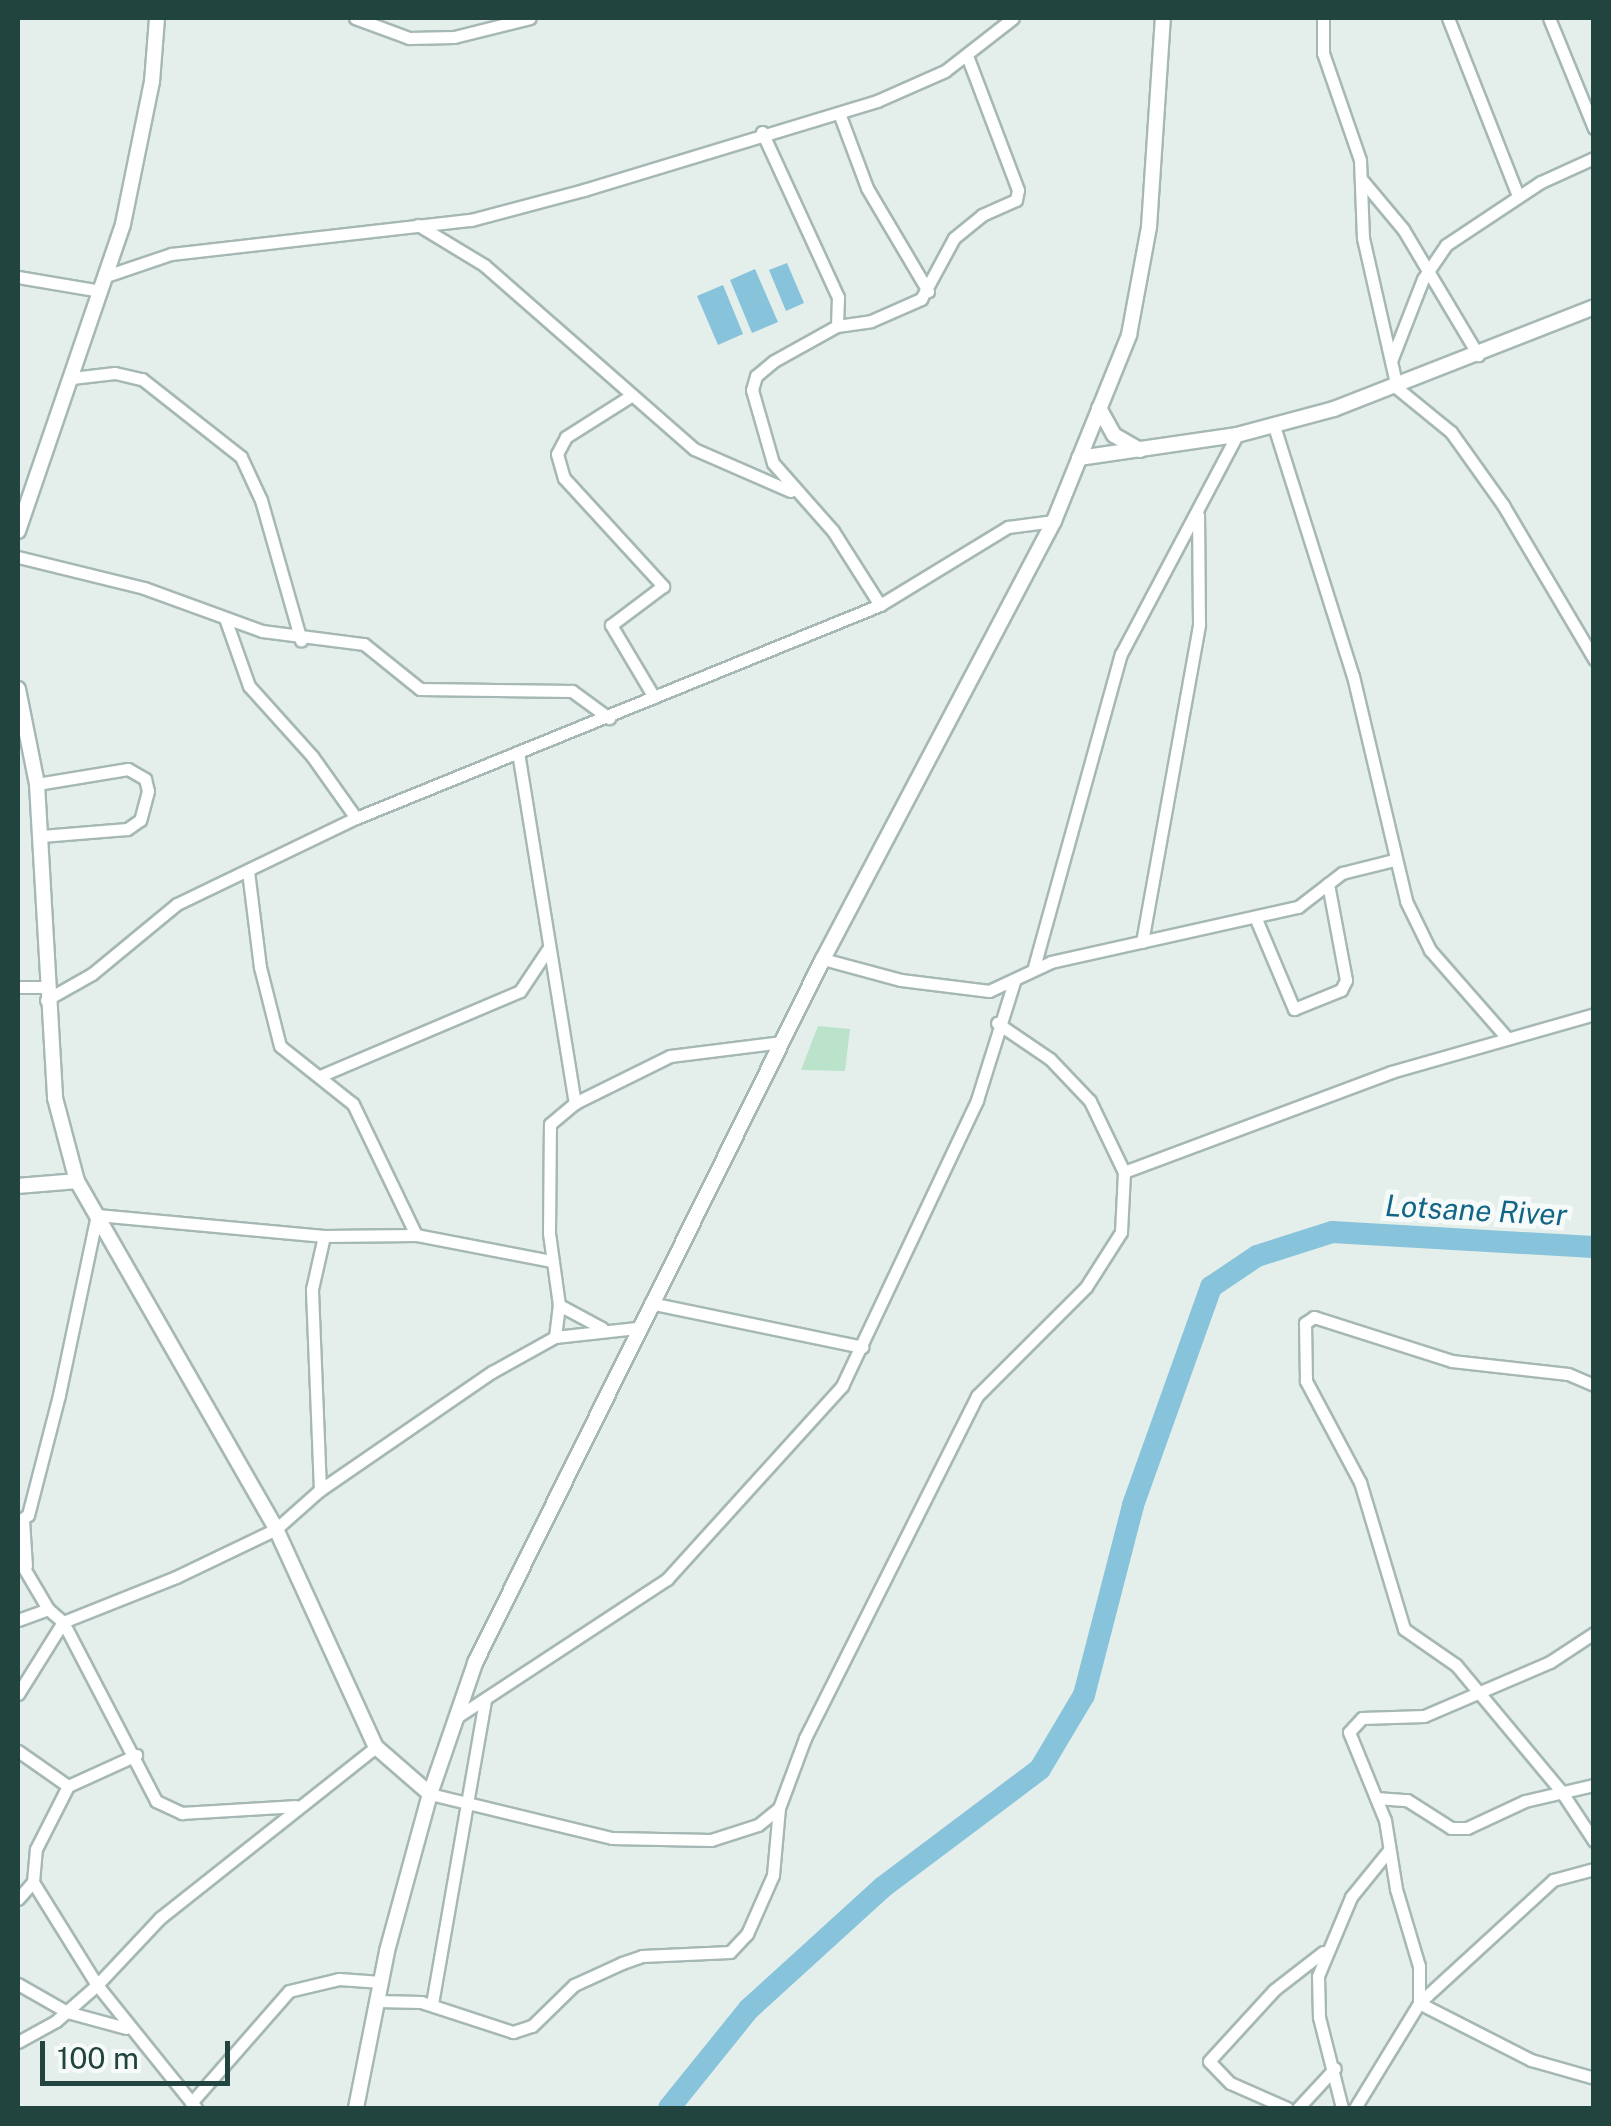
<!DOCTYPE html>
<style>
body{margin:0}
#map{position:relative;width:1611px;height:2126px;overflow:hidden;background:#e4efec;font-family:"Public Sans",sans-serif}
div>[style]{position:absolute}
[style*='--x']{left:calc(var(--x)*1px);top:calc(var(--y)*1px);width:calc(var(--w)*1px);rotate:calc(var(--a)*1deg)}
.green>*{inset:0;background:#bbe3cb}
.water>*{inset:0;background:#87c3da}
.river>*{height:22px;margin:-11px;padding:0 11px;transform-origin:11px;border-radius:11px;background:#87c3da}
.roads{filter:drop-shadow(2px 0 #a6b8b5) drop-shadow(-2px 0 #a6b8b5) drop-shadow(0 2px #a6b8b5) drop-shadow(0 -2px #a6b8b5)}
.minor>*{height:11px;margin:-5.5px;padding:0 5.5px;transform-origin:5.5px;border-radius:5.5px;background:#fff}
.tertiary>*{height:14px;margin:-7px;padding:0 7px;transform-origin:7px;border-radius:7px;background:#fff}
span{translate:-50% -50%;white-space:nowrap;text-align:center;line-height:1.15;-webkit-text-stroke:10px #f6fbf9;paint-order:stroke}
.water-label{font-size:30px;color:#136588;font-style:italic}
.frame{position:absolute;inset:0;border:20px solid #21443f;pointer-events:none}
.scale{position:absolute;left:40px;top:2041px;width:190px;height:45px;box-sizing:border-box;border:5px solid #21443f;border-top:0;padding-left:12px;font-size:30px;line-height:35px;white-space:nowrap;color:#21443f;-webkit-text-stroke:8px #f6fbf9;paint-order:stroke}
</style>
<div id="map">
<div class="green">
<div style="clip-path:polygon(818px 1026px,850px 1029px,845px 1071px,801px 1070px)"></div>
</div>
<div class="water">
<div style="clip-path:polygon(787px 263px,804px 303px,786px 311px,769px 270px)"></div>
<div style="clip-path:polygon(755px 269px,778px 322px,752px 333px,730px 280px)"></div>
<div style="clip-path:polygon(723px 285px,743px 334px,718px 345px,697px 296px)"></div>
</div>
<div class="river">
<div style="--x:669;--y:2108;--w:127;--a:-51.1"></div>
<div style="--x:749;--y:2009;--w:181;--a:-42.3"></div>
<div style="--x:883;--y:1887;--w:196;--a:-36.9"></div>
<div style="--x:1040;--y:1769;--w:86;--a:-59.3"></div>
<div style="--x:1084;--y:1695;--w:196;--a:-75.5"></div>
<div style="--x:1133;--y:1505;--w:232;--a:-70.3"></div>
<div style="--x:1211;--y:1287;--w:55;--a:-34"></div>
<div style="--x:1257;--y:1256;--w:79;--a:-17.7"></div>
<div style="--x:1332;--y:1232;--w:262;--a:3.3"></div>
</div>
<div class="roads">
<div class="minor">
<div style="--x:355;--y:18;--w:58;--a:20.3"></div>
<div style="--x:409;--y:38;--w:45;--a:-1.3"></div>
<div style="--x:454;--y:37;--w:78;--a:-14"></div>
<div style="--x:1323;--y:18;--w:35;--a:90"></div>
<div style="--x:1323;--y:53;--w:113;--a:70.9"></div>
<div style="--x:1360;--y:160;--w:78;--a:87.8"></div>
<div style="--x:1363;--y:238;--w:154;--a:77.2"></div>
<div style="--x:1397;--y:388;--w:70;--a:39.2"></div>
<div style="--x:1451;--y:432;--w:90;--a:54.5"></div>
<div style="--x:1503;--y:505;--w:179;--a:59.4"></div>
<div style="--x:1448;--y:18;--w:191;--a:68.5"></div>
<div style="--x:1549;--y:18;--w:119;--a:67.8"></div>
<div style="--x:839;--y:113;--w:80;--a:69.5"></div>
<div style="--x:867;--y:188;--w:120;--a:59.4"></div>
<div style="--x:762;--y:132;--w:182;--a:65.3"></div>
<div style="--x:838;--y:297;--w:29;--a:92"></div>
<div style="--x:1362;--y:180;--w:64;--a:50.1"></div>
<div style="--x:1403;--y:229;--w:147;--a:59.2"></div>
<div style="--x:418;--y:225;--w:77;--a:31.2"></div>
<div style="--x:484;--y:265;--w:279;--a:41.2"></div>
<div style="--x:694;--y:449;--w:105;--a:23.6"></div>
<div style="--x:106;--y:276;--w:69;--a:-18.7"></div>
<div style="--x:171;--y:254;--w:302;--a:-6.5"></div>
<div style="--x:471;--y:220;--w:117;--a:-14.9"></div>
<div style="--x:584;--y:190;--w:306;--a:-16.9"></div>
<div style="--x:877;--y:101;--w:74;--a:-23.8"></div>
<div style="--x:945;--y:71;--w:86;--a:-37.9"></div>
<div style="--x:18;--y:277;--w:84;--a:9.6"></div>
<div style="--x:1391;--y:361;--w:88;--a:-68.7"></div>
<div style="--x:1423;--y:279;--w:41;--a:-55.9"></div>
<div style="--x:1446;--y:245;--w:114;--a:-33.6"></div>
<div style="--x:1541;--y:182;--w:58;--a:-24.4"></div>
<div style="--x:72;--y:378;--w:43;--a:-6.6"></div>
<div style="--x:115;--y:373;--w:28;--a:13"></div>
<div style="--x:142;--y:379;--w:126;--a:38.2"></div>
<div style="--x:241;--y:457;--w:47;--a:65.1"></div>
<div style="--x:261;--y:500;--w:146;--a:74.1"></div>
<div style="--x:629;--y:397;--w:75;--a:147.6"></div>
<div style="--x:566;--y:437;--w:19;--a:118"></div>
<div style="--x:557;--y:454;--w:25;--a:74"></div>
<div style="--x:564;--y:478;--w:147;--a:47.5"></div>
<div style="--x:663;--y:586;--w:65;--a:143.1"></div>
<div style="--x:611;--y:625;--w:84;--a:59.2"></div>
<div style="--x:1274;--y:426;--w:262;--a:72.5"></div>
<div style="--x:1353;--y:676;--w:231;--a:76.7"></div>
<div style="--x:1406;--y:901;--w:55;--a:63.9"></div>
<div style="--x:1430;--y:950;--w:117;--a:48.8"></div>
<div style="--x:18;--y:557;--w:130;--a:13.8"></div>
<div style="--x:144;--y:588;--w:126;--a:20"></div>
<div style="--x:262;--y:631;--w:103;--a:7.3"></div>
<div style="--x:364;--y:644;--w:72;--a:38.8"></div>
<div style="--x:420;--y:689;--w:152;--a:0.8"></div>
<div style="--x:572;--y:691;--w:46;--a:36.1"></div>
<div style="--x:880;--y:605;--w:88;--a:-122.4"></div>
<div style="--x:833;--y:531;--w:91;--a:-131.4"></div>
<div style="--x:773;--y:463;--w:76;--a:-106"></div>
<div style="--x:752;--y:390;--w:15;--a:-74"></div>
<div style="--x:756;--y:376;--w:23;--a:-40"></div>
<div style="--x:774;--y:361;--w:72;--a:-29.1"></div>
<div style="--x:837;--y:326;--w:34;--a:-8"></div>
<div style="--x:871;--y:321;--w:55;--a:-23.7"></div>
<div style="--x:921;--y:299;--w:69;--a:-61.6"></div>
<div style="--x:954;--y:238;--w:36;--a:-39"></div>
<div style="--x:982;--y:215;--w:37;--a:-24"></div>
<div style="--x:1016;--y:200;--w:10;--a:-79"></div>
<div style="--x:1018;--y:190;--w:143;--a:-110.8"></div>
<div style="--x:226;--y:621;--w:69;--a:70.5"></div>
<div style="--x:249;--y:686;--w:94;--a:48"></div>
<div style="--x:312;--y:756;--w:76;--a:54.6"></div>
<div style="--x:518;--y:752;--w:356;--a:80.8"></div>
<div style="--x:37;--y:784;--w:92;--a:-9.4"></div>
<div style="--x:128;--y:769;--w:20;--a:30"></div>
<div style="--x:145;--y:779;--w:12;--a:76"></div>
<div style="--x:148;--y:791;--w:30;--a:105"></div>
<div style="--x:140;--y:820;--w:16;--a:145"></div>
<div style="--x:127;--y:829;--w:86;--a:175.3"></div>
<div style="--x:248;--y:871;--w:97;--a:82.9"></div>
<div style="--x:260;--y:967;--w:81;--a:75.8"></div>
<div style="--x:280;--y:1046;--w:93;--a:38.5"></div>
<div style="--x:353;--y:1104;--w:145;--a:64.3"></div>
<div style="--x:1256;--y:919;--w:98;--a:67.1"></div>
<div style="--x:1294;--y:1009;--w:51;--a:-22"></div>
<div style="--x:1341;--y:990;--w:11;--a:-63"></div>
<div style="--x:1346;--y:980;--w:98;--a:-100.6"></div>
<div style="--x:1142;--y:942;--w:323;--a:-79.8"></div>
<div style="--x:1199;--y:624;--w:109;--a:-90.5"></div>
<div style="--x:823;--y:959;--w:81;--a:15.1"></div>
<div style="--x:901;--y:980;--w:89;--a:7.1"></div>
<div style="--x:989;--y:991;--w:68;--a:-25.1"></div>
<div style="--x:1051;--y:962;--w:253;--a:-12.6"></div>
<div style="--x:1298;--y:907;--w:56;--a:-37.7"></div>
<div style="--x:1342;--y:873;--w:54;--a:-14"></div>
<div style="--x:1034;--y:967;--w:325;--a:-74.5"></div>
<div style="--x:1121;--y:654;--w:248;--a:-62.1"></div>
<div style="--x:18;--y:987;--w:28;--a:0"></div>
<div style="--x:46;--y:1000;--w:53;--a:-29.5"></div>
<div style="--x:92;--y:974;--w:110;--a:-39.5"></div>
<div style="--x:177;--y:904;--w:199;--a:-25.7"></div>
<div style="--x:356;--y:818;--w:566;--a:-22.12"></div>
<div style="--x:880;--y:605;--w:150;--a:-31.4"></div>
<div style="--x:1008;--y:527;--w:46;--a:-7.4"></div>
<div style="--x:320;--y:1076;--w:217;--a:-23"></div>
<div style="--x:520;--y:991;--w:50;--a:-56.3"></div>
<div style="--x:1124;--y:1172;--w:285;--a:-20.5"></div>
<div style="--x:1391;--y:1072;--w:211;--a:-15.9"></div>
<div style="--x:650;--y:1303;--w:217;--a:11.7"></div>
<div style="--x:602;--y:1328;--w:49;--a:-151.9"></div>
<div style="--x:559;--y:1305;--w:73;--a:-97.9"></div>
<div style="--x:549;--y:1233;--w:109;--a:-89.5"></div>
<div style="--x:550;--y:1124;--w:33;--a:-40"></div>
<div style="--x:575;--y:1103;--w:106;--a:-26.3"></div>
<div style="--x:670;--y:1056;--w:113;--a:-7.1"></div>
<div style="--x:555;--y:1337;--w:32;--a:-83"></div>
<div style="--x:1594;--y:1385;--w:28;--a:-157"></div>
<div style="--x:1568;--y:1374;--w:117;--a:-173.6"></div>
<div style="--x:1452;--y:1361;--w:145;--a:-162.3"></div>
<div style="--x:1314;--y:1317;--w:11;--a:146"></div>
<div style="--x:1305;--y:1323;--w:58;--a:89"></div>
<div style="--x:1306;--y:1381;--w:115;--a:61.9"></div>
<div style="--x:1360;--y:1482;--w:153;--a:73.3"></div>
<div style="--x:1404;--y:1629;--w:63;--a:34.7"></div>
<div style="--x:1456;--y:1665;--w:164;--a:50.2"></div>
<div style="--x:1561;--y:1791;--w:60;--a:56.6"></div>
<div style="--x:320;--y:1490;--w:201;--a:-92.3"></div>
<div style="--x:312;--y:1289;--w:54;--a:-77.2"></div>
<div style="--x:23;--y:1520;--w:46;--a:86.3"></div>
<div style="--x:18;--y:1522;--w:12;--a:-35"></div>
<div style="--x:28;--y:1515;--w:124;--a:-75.5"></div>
<div style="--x:59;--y:1395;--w:184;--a:-78.1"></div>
<div style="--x:97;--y:1215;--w:228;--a:5.3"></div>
<div style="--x:324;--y:1236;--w:92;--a:-0.6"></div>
<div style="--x:416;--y:1235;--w:137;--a:10.9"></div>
<div style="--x:18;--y:1558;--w:59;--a:59.5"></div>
<div style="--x:18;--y:1620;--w:32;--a:-20"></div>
<div style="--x:48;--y:1609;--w:20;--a:41"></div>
<div style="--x:63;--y:1622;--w:122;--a:-21.7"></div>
<div style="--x:176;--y:1577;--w:111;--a:-25.6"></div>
<div style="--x:276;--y:1529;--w:59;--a:-41.6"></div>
<div style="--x:320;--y:1490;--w:209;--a:-34.5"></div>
<div style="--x:492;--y:1372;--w:72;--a:-29.1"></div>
<div style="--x:555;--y:1337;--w:82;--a:-6.3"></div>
<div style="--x:1594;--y:1633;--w:53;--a:146.6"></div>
<div style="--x:1550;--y:1662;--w:137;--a:156.8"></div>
<div style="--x:1424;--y:1716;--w:62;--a:178.2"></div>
<div style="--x:1362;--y:1718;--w:19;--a:133"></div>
<div style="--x:1349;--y:1732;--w:95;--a:67.8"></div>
<div style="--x:1385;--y:1820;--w:70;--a:80.9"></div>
<div style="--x:1396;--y:1889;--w:80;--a:73.4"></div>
<div style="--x:1419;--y:1966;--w:37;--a:90"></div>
<div style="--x:1419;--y:2003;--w:126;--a:27"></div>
<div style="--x:1531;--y:2060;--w:66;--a:15.9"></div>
<div style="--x:18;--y:1694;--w:85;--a:-58"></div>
<div style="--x:63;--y:1622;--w:202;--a:62.5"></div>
<div style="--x:156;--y:1801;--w:29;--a:25"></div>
<div style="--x:182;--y:1813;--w:114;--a:-3.5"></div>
<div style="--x:454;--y:1719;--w:255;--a:-33.3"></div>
<div style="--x:667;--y:1579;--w:261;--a:-47.8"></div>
<div style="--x:842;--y:1386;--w:316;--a:-64.7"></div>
<div style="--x:977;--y:1100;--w:124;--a:-72.6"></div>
<div style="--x:18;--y:1751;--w:61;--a:35"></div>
<div style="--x:68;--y:1786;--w:75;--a:-24.5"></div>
<div style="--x:430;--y:1794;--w:187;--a:13.6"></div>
<div style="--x:612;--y:1838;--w:99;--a:1.2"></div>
<div style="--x:711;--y:1840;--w:49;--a:-17.7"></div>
<div style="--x:758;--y:1825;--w:27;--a:-39"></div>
<div style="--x:779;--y:1808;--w:75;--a:-69.6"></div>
<div style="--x:805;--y:1738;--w:383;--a:-63.3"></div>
<div style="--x:977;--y:1396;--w:154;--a:-45"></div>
<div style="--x:1086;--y:1287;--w:65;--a:-57.5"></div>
<div style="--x:1121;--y:1232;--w:60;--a:-87.1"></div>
<div style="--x:1124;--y:1172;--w:79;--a:-115.6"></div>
<div style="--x:1090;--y:1101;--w:58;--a:-133.6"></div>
<div style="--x:1050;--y:1059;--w:64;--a:-145.8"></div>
<div style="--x:1376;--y:1798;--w:31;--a:4"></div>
<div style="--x:1407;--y:1800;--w:52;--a:32.5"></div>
<div style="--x:1451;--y:1828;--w:16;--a:0"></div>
<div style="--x:1467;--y:1828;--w:64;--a:-25"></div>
<div style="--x:1525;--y:1801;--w:71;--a:-13.1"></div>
<div style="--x:18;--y:1899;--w:23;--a:-49"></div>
<div style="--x:33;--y:1882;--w:33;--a:-85"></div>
<div style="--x:36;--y:1849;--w:71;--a:-63.1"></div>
<div style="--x:18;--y:1984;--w:56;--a:29.7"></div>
<div style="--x:67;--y:2012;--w:61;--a:15.2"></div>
<div style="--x:377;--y:2001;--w:44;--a:1.3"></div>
<div style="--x:421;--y:2002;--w:97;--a:18.1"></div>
<div style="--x:513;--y:2032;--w:20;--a:-18"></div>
<div style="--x:532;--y:2026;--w:59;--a:-44.3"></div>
<div style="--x:574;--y:1985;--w:53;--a:-24.6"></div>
<div style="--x:622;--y:1963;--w:21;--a:-19"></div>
<div style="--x:642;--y:1956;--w:88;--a:-2.6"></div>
<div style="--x:730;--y:1952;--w:25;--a:-47"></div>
<div style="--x:747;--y:1934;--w:64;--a:-66.2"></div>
<div style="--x:773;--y:1875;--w:67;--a:-84.9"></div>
<div style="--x:432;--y:2004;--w:309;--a:-80.1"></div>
<div style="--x:18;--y:2042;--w:43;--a:-28.9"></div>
<div style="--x:56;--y:2021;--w:55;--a:-41.3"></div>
<div style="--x:97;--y:1985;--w:121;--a:-121.9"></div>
<div style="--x:191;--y:2103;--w:149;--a:-48.8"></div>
<div style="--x:289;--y:1991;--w:51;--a:-13.5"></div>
<div style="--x:339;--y:1979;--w:42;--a:4.1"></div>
<div style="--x:196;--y:2108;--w:158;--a:-128.8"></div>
<div style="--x:97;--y:1985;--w:92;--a:-46.8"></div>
<div style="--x:160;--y:1918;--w:275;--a:-38.4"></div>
<div style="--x:1287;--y:2108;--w:62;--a:-156.3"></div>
<div style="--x:1230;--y:2083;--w:30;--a:-134"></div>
<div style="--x:1209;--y:2061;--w:96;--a:-47.5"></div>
<div style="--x:1274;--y:1990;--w:62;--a:-37.8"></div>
<div style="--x:1298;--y:2108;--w:54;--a:-47.2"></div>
<div style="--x:1342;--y:2108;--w:94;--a:-104.2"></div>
<div style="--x:1319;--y:2017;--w:41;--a:-91.4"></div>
<div style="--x:1318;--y:1976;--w:86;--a:-67.3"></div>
<div style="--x:1351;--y:1897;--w:60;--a:-51"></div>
<div style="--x:1355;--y:2108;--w:123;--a:-58.6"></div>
<div style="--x:1419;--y:2003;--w:182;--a:-42.5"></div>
<div style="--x:1553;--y:1880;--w:42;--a:-15"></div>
</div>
<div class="tertiary">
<div style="--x:1099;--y:408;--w:31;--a:61"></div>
<div style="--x:1114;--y:435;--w:30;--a:30"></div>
<div style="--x:1079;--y:458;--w:160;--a:-8.3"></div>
<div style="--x:1237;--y:435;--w:100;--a:-15"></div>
<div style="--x:1334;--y:409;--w:279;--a:-21.4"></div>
<div style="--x:18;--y:531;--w:324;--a:-71.1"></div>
<div style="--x:123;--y:224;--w:145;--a:-78.5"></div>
<div style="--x:152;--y:82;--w:64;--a:-85.5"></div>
<div style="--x:18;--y:689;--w:97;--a:78.7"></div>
<div style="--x:37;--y:784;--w:315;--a:86.7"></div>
<div style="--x:55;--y:1098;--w:86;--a:75.2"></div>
<div style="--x:77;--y:1181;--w:401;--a:60.2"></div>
<div style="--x:276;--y:1529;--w:240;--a:65.4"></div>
<div style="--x:376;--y:1747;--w:72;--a:41"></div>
<div style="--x:18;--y:1186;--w:59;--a:-4.8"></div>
<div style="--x:356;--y:2108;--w:160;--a:-78.8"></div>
<div style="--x:387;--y:1951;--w:163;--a:-74.7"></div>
<div style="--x:430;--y:1794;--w:139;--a:-71"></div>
<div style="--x:475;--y:1663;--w:785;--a:-63.7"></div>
<div style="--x:823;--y:959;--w:495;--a:-62.2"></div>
<div style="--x:1054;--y:521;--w:201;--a:-68"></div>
<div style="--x:1129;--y:335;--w:110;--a:-79.5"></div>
<div style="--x:1149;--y:227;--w:209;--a:-86.2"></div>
</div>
</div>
<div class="water-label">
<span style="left:1476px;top:1210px;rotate:3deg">Lotsane River</span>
</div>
<div class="frame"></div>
<div class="scale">100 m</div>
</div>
